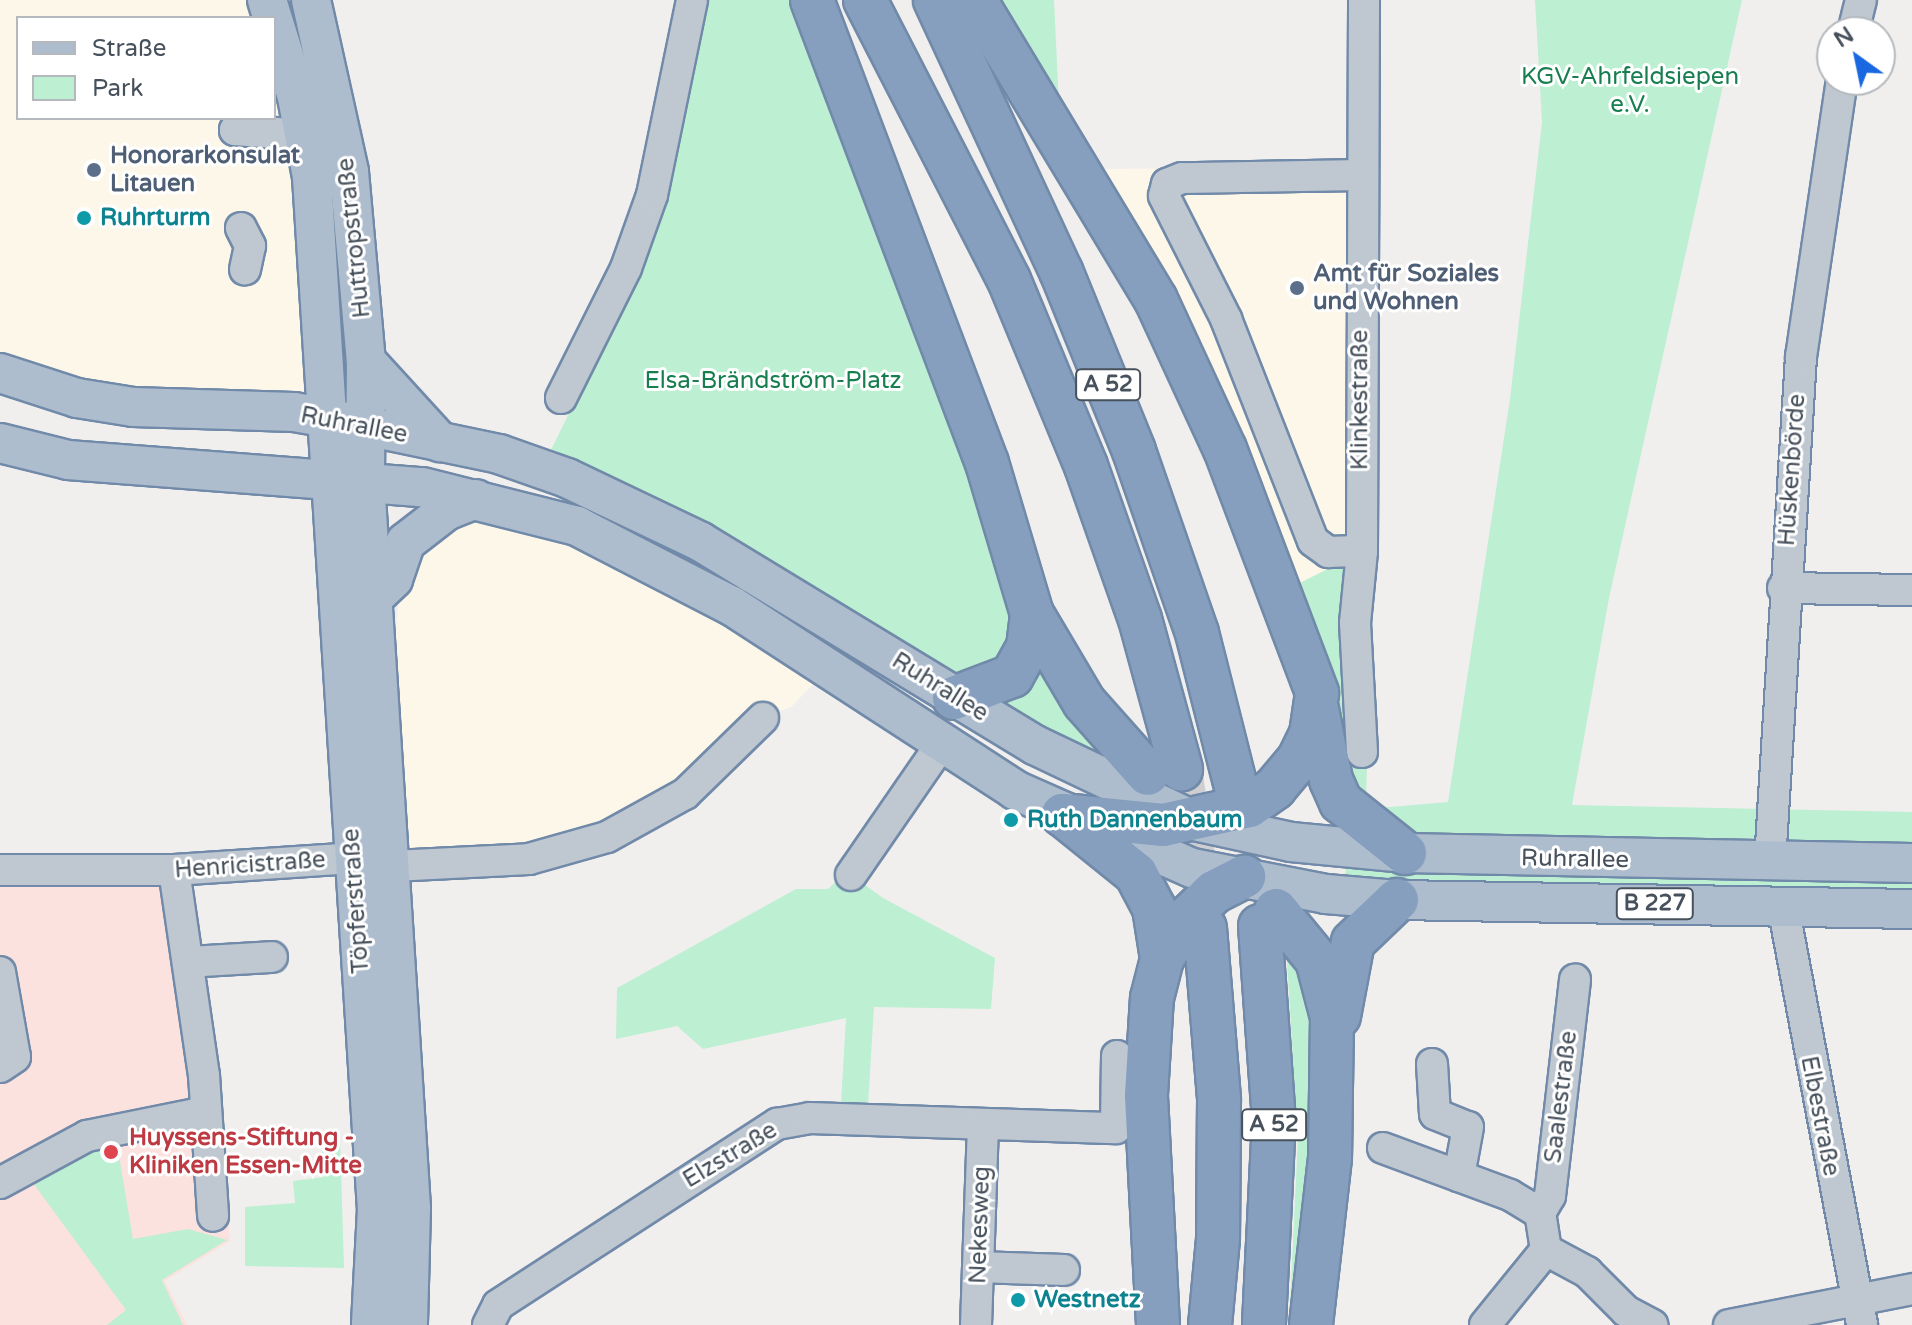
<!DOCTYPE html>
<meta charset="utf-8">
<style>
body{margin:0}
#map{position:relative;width:1912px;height:1325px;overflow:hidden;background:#f1efee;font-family:"Varela Round",sans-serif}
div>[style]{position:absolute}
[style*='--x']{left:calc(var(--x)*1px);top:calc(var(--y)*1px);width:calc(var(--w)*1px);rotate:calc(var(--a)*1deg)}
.commercial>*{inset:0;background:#fcf7e8}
.medical>*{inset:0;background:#fbe2df}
.green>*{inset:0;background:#bdefd2}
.highway-tunnel>*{height:42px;margin-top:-21px;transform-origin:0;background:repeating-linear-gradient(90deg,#cfcfd1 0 42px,transparent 0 63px)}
.roads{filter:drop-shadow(2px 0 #718aa9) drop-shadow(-2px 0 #718aa9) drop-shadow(0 2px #718aa9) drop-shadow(0 -2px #718aa9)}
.minor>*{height:30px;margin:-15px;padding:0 15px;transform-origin:15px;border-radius:15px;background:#bfc8d1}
.major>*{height:38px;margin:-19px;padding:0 19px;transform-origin:19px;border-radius:19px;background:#aebdce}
.highway>*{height:42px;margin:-21px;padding:0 21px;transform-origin:21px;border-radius:21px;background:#869fbe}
.dots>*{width:22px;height:22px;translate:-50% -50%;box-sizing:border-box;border:4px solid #fff;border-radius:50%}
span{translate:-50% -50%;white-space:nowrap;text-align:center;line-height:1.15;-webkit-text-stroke:6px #fff;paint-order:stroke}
.shield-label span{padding:2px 6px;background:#fff;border:2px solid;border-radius:6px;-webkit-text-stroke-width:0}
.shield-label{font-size:22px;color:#47515c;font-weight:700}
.park-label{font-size:24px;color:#177e4f}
.service-label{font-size:24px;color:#4e5e75;font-weight:700}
.left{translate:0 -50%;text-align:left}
.culture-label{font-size:24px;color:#0d838f;font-weight:700}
.street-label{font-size:24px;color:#47515c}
.health-label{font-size:24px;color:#be3a42;font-weight:700}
.legend{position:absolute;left:16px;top:16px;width:260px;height:104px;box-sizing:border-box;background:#fff;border:2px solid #b5b9be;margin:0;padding:10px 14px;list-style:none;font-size:24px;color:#47515c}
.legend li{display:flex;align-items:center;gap:16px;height:40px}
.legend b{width:40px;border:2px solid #b5b9be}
.north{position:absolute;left:1816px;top:16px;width:80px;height:80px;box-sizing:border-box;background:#fff;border:2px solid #b5b9be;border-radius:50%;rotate:327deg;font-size:22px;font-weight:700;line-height:32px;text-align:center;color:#47515c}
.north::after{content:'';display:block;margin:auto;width:28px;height:36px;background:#1968e1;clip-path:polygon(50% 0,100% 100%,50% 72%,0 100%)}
</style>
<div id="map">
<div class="commercial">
<div style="clip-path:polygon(0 0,265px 0,273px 18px,18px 18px,18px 118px,274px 118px,274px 20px,325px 417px,0 372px)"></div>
<div style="clip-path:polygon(1360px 168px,1359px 553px,1298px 584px,1095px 169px)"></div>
<div style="clip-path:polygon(469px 516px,581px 544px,674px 591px,816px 681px,791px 707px,761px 718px,606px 836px,395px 865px,386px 754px,400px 581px,404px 563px)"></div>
</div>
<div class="medical">
<div style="clip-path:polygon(0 871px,172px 872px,213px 1064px,230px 1241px,165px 1281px,187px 1325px,0 1325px)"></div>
</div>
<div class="green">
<div style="clip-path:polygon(696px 0,808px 0,1019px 623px,1100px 757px,941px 684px,545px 462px,621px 308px)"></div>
<div style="clip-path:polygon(992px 0,1054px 0,1059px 105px)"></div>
<div style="clip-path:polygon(1535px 0,1742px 0,1609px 598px,1572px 805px,1912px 812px,1912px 907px,1343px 887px,1356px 810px,1448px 802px,1510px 399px,1542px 122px)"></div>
<div style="clip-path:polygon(1359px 553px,1367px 763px,1366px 801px,1357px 807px,1298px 584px)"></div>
<div style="clip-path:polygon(847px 872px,883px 898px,995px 958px,991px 1009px,874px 1007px,868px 1105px,841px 1103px,846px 1018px,703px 1049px,677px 1026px,616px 1039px,617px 988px,796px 889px,828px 889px)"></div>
<div style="clip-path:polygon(1295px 944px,1321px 1020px,1300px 1325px,1289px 1325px,1298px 1138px,1286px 945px)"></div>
<div style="clip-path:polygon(340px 1135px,344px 1268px,245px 1266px,245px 1207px,295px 1203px,293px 1181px,324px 1177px,321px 1138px,331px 1141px)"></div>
<div style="clip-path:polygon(116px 1138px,133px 1239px,188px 1229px,227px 1240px,162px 1280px,183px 1325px,107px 1325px,126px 1310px,28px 1176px)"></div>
</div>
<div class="highway-tunnel">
<div style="--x:1181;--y:769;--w:135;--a:81.5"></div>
</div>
<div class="roads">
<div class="minor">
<div style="--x:1853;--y:32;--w:33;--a:-76"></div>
<div style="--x:242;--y:118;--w:14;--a:120"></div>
<div style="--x:235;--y:130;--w:69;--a:4.1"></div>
<div style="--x:1361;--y:175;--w:179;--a:179"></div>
<div style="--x:1182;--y:178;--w:16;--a:158"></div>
<div style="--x:1167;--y:184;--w:12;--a:104"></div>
<div style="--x:1164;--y:196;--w:138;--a:63.2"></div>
<div style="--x:1226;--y:319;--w:238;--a:68.6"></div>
<div style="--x:1313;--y:541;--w:19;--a:36"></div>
<div style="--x:1328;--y:552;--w:34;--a:-2"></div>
<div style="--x:241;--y:228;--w:20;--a:63"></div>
<div style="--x:250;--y:246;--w:24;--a:102"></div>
<div style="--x:561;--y:398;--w:145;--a:-63.4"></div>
<div style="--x:626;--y:268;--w:77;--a:-70.4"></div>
<div style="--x:652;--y:195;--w:199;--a:-78.4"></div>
<div style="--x:1783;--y:588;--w:129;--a:0.9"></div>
<div style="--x:1362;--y:752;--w:129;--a:-93.1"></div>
<div style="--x:1355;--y:623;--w:72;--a:-84.4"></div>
<div style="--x:1362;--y:551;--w:551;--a:-89.79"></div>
<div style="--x:1770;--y:862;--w:506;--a:-86.49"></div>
<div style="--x:1801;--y:357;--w:280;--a:-81.6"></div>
<div style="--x:393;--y:866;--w:136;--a:-2.9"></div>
<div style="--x:529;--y:859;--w:81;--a:-15.8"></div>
<div style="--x:607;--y:837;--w:89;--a:-28.9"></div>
<div style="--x:685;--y:794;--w:109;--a:-44.3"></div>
<div style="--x:0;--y:870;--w:174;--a:0"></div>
<div style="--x:174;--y:870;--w:179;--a:-3.8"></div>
<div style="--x:353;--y:858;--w:24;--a:35"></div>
<div style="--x:174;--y:870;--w:207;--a:81.7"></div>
<div style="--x:204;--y:1075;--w:141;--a:86.3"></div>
<div style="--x:851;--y:875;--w:157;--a:-55.4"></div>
<div style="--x:1783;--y:906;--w:426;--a:79.3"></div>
<div style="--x:188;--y:962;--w:84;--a:-3.4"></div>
<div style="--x:0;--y:972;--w:86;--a:80"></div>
<div style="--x:15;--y:1057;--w:18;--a:146"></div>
<div style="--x:1432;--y:1064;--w:50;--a:86.6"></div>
<div style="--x:1435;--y:1114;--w:35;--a:22"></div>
<div style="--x:1468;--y:1127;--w:50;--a:100.4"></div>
<div style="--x:1383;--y:1148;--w:135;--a:20.3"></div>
<div style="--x:1510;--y:1195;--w:35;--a:31"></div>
<div style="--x:0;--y:1183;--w:99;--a:-28.4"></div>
<div style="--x:87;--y:1136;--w:120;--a:-11.5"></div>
<div style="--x:1546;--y:1250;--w:37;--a:-99"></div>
<div style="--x:1540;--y:1213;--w:20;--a:-60"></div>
<div style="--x:1550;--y:1196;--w:218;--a:-83.4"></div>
<div style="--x:1546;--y:1250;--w:47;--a:28.2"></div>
<div style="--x:1587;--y:1272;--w:55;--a:45"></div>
<div style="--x:1626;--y:1311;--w:30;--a:28"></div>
<div style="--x:978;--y:1267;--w:86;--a:2"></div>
<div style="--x:488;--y:1325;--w:22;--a:-63"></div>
<div style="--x:498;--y:1305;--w:333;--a:-33"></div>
<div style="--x:777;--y:1124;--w:34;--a:-10"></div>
<div style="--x:810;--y:1118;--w:306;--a:1.9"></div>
<div style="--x:1116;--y:1128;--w:72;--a:-89.2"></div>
<div style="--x:976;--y:1325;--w:201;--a:-88"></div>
<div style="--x:1485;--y:1325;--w:97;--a:-50.9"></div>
<div style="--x:1729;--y:1325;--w:187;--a:-11.1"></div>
</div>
<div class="major">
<div style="--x:267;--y:0;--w:102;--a:72.8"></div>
<div style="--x:297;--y:97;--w:81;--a:79.4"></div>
<div style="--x:312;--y:177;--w:1034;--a:86.4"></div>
<div style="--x:377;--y:1209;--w:116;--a:93"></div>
<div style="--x:311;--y:0;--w:176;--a:77.5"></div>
<div style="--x:349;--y:172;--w:190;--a:84.9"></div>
<div style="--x:366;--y:361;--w:120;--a:90.5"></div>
<div style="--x:365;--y:481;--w:728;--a:86.38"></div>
<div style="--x:411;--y:1208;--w:117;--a:91.5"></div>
<div style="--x:366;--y:361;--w:110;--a:47.6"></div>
<div style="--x:0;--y:373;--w:81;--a:18"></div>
<div style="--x:77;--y:398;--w:57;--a:9.1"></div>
<div style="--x:133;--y:407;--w:161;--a:1.8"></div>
<div style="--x:294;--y:412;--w:34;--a:10"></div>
<div style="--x:327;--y:418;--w:176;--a:11.8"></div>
<div style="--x:499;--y:454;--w:72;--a:19.4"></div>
<div style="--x:567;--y:478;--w:148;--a:25.5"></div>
<div style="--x:701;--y:542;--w:391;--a:31.3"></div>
<div style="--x:1035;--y:745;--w:176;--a:25.5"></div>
<div style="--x:1194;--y:821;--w:99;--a:12.2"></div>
<div style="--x:1291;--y:842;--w:115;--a:5.5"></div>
<div style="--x:1405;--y:853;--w:507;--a:1.13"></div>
<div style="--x:0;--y:443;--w:70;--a:14"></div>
<div style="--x:68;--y:460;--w:355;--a:4.4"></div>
<div style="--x:422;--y:487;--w:160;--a:14.1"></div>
<div style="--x:577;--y:526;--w:174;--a:27.3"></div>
<div style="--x:732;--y:606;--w:338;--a:33"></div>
<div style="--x:1015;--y:790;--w:193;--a:23.8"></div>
<div style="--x:1192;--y:868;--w:136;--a:11"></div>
<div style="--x:1326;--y:894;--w:71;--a:4.8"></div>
<div style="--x:1397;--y:900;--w:515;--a:1"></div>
<div style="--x:375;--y:596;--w:25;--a:-43"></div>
<div style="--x:393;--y:579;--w:39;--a:-71"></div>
<div style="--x:406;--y:542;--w:51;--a:-37.8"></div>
<div style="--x:446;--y:511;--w:32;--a:-22"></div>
</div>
<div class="highway">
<div style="--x:812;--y:0;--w:495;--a:69.3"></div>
<div style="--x:987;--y:463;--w:158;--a:73.4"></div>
<div style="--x:1032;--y:614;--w:102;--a:59.4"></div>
<div style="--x:1084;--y:702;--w:96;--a:48.4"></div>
<div style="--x:865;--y:0;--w:315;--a:62.8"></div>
<div style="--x:1009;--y:280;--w:201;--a:67.5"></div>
<div style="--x:1086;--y:466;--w:162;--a:70.6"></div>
<div style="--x:1140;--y:619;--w:156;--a:74.7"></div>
<div style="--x:935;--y:0;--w:299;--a:65.1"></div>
<div style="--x:1061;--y:271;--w:194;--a:67.9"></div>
<div style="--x:1134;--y:451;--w:193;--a:70.9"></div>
<div style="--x:1197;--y:633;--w:159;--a:75.8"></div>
<div style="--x:975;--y:0;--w:350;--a:58.9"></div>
<div style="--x:1156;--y:300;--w:164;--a:65.2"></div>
<div style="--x:1225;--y:449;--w:261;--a:69.3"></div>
<div style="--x:1317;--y:693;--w:41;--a:98.3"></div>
<div style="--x:1311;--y:734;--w:28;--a:116"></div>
<div style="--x:1299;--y:759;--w:38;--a:130"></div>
<div style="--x:1275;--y:788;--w:32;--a:145"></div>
<div style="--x:1249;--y:806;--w:88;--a:167.5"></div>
<div style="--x:1163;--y:825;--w:101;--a:-174.3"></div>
<div style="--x:954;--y:698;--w:62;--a:-20.8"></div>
<div style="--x:1012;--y:676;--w:33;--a:-61"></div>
<div style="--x:1028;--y:647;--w:33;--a:-83"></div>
<div style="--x:1317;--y:709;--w:72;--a:78.8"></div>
<div style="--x:1331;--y:780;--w:24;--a:66"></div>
<div style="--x:1341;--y:802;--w:82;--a:38.6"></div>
<div style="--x:1063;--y:815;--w:94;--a:38.9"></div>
<div style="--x:1136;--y:874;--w:38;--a:62"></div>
<div style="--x:1154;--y:908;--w:52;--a:81.1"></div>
<div style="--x:1276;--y:910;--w:65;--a:50.6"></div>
<div style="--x:1317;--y:960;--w:59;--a:75.3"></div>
<div style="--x:1332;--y:1017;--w:141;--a:90.8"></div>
<div style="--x:1330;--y:1158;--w:168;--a:96.5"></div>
<div style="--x:1260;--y:926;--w:194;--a:85.9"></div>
<div style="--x:1274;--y:1119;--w:206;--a:92.8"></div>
<div style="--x:1205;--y:928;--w:173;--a:85.3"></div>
<div style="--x:1219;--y:1100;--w:139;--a:90.4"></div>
<div style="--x:1218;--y:1239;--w:86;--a:95.3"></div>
<div style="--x:1339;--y:1016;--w:75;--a:-79.3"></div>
<div style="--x:1353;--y:942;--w:61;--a:-43.7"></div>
<div style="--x:1158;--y:1325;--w:230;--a:-93"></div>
<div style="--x:1146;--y:1095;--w:97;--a:-86.5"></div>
<div style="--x:1152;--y:998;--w:40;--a:-75.6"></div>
<div style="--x:1162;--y:959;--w:48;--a:-58.6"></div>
<div style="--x:1187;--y:918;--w:37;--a:-44"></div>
<div style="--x:1214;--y:892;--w:34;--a:-27"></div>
</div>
</div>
<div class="dots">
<div style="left:94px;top:170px;background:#5c6f8a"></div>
<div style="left:84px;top:218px;background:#0f9aa8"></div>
<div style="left:1297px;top:288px;background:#5c6f8a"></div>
<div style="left:1011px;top:820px;background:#0f9aa8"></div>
<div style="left:111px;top:1152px;background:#e0444e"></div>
<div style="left:1018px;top:1300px;background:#0f9aa8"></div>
</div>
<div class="shield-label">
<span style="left:1108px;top:385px">A 52</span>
<span style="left:1655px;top:904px">B 227</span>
<span style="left:1274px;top:1125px">A 52</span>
</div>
<div class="park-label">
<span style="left:1630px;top:91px">KGV-Ahrfeldsiepen<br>e.V.</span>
<span style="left:773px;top:381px">Elsa-Brändström-Platz</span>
</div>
<div class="service-label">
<span class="left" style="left:110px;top:170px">Honorarkonsulat<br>Litauen</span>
<span class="left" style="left:1313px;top:288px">Amt für Soziales<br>und Wohnen</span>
</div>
<div class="culture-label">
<span class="left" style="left:100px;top:218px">Ruhrturm</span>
<span class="left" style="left:1027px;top:820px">Ruth Dannenbaum</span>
<span class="left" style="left:1034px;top:1300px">Westnetz</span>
</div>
<div class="street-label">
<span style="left:354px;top:238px;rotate:-96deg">Huttropstraße</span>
<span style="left:1360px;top:400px;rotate:-90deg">Klinkestraße</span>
<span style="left:354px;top:425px;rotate:11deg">Ruhrallee</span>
<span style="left:1792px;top:470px;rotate:-86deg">Hüskenbörde</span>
<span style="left:940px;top:687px;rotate:32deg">Ruhrallee</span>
<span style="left:1575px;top:859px;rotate:1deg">Ruhrallee</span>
<span style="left:250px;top:865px;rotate:-4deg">Henricistraße</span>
<span style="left:356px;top:901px;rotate:-94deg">Töpferstraße</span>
<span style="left:1561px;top:1097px;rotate:-83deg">Saalestraße</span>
<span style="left:1820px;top:1116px;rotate:79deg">Elbestraße</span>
<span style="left:730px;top:1155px;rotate:-31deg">Elzstraße</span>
<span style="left:980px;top:1225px;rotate:-88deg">Nekesweg</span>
</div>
<div class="health-label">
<span class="left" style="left:129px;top:1152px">Huyssens-Stiftung -<br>Kliniken Essen-Mitte</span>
</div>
<ul class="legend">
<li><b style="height:10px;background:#aebdce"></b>Straße</li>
<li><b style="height:22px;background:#bdefd2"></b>Park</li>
</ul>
<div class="north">N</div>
</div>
